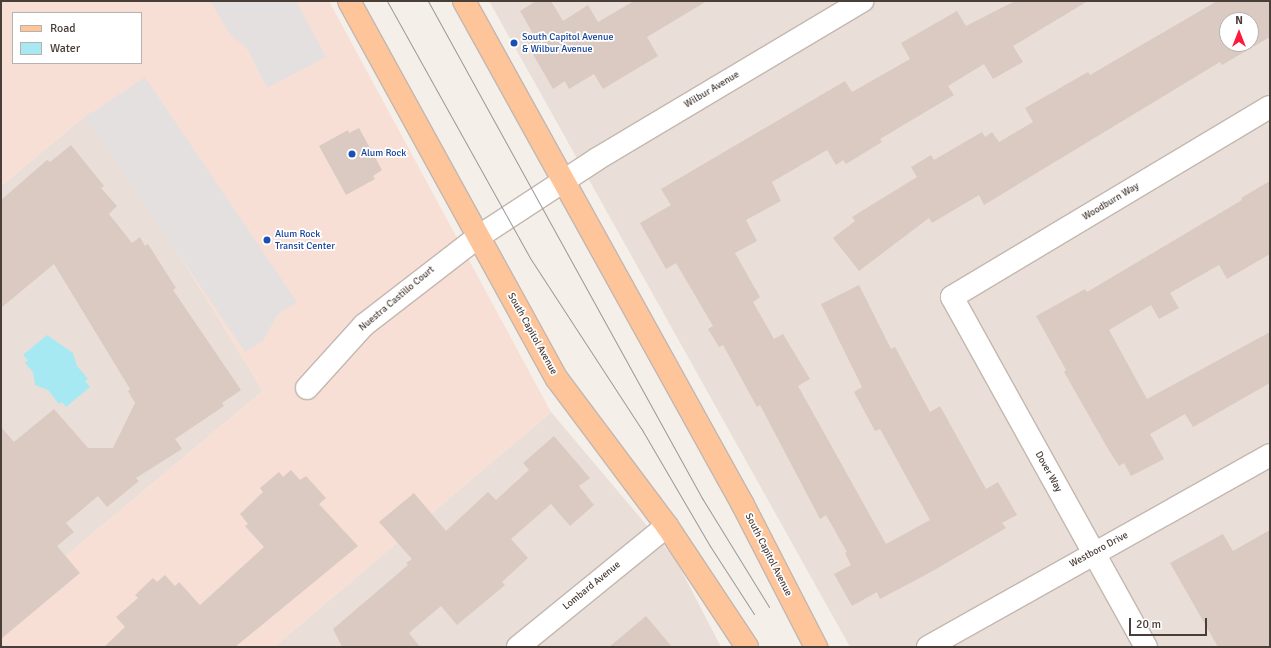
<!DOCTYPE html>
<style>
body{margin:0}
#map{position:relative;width:1271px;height:648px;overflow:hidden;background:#f5efea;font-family:Signika,sans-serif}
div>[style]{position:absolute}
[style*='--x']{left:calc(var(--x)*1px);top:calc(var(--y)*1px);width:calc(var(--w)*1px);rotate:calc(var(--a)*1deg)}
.residential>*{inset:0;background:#e9dfd8}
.commercial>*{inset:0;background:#f7dfd6}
.parking>*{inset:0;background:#e4e0df}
.water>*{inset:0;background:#a7e9f2}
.building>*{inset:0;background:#dacac2}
.roads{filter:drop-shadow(1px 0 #c4b7af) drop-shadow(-1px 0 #c4b7af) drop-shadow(0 1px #c4b7af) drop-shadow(0 -1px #c4b7af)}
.street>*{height:22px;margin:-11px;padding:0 11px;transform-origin:11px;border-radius:11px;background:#fff}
.primary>*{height:22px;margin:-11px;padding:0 11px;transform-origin:11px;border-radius:11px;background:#ffc59a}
.tram>*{height:1px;margin:-0.5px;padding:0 0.5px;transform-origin:0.5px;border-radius:0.5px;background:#999}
.dots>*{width:11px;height:11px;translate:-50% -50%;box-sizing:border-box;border:2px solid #fff;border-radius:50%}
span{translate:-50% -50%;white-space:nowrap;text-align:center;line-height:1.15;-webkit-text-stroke:3.5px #fff;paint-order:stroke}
.transit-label{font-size:10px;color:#164399}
.left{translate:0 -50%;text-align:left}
.street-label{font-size:10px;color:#4a3e38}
.frame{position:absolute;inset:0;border:2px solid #4a3e38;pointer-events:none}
.legend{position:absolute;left:12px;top:12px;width:130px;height:52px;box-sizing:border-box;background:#fff;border:1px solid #b7b2af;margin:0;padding:5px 7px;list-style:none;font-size:12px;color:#4a3e38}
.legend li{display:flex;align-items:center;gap:8px;height:20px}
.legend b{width:20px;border:1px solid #b7b2af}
.north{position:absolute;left:1219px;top:12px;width:40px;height:40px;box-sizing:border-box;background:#fff;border:1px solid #b7b2af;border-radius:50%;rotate:0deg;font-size:11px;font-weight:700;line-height:16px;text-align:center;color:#4a3e38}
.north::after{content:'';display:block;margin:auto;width:14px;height:18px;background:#fe193a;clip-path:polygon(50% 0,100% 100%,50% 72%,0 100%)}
.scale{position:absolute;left:1129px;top:618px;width:78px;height:18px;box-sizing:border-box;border:2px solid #4a3e38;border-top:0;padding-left:5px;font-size:12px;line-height:14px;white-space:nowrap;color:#4a3e38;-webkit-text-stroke:3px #fff;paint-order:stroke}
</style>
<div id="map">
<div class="residential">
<div style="clip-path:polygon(evenodd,489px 1px,1270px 1px,1270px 647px,850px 647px,489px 1px,1227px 20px,1251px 20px,1251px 44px,1227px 44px,1227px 20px)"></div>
<div style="clip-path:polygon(91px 111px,263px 391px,1px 610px,1px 186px)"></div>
<div style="clip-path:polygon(551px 412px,676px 560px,721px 647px,274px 647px)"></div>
</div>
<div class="commercial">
<div style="clip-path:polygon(evenodd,1px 1px,329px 1px,551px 412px,274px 647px,1px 647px,1px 610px,263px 391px,91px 111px,1px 186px,1px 1px,13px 13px,141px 13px,141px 63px,13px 63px,13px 13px)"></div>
</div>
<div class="parking">
<div style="clip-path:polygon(210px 1px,296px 1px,326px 57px,267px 88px,248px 50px,230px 34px)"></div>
<div style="clip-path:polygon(145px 77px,297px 302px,278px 314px,263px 341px,245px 352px,86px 117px)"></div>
</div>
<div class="water">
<div style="clip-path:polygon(47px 335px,73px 353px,77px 366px,88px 379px,85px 381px,90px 387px,66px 407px,62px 402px,59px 404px,48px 390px,35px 385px,33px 372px,25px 363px,28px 360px,23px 355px)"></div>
</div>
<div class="building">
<div style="clip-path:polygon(536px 1px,551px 1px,563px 21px,588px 5px,598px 22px,634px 1px,707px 1px,647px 37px,658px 56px,603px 89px,594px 74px,569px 89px,565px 81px,553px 89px,527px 44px,536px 39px,520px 11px)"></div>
<div style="clip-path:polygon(1015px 1px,1088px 1px,1013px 46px,1023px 62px,993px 79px,984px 64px,948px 86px,954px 95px,880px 139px,882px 142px,846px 164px,843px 160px,836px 165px,827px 150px,772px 182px,781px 201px,746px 220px,757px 241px,735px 253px,760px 297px,753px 302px,774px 339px,783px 334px,810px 379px,798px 386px,886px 544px,930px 520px,880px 429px,875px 431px,854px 392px,862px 387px,821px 304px,859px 285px,891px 349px,895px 347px,930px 412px,940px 406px,986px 489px,998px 482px,1017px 515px,1002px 523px,1006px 528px,931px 572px,880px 599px,877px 592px,852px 606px,834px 574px,851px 565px,845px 553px,847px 552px,826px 515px,820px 519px,760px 405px,757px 407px,723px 345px,719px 347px,708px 329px,713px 326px,676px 263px,666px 269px,640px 223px,671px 205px,661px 189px,845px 81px,852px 92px,910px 59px,901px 43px,957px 11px,966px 26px)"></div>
<div style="clip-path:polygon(evenodd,1217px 1px,1270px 1px,1270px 37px,1222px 65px,1220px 62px,984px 205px,979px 195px,932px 223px,929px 218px,859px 271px,833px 238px,855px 221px,852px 217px,917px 177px,911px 167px,931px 155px,934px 160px,982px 132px,985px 137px,992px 132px,999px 142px,1033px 122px,1025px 108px,1088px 72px,1090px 75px,1217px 1px,1227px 20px,1251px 20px,1251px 44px,1227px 44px,1227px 20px)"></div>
<div style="clip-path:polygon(359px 128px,382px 170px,373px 176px,375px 179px,346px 195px,319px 146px,348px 130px,349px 133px)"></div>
<div style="clip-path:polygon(71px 145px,104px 186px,101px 188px,117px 206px,109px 214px,132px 243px,140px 237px,145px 246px,148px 244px,176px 288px,173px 290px,241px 390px,222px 403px,224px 406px,175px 439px,182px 449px,136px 478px,139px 481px,107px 507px,98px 496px,66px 523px,74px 532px,57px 546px,80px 573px,1px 639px,1px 427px,14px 442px,54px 409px,88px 448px,113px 448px,135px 403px,128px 391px,130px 389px,54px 264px,1px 308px,1px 200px,47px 160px,50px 162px)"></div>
<div style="clip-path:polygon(1270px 181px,1270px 254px,1227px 279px,1219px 265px,1170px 293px,1179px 308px,1159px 319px,1151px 305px,1109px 330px,1147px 399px,1270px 332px,1270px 383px,1193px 427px,1185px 414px,1150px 434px,1164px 459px,1131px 476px,1124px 463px,1119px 466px,1108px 449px,1064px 372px,1066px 370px,1036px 316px,1085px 289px,1087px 292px,1242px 200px,1241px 198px)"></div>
<div style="clip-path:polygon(554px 436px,590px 478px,579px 486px,594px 505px,570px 526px,551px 504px,511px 539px,528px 558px,502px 582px,505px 585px,457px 625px,441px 606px,409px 633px,420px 647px,342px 647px,333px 629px,408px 565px,406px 563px,412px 559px,379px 522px,414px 493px,446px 531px,488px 492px,496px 500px,529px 470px,523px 463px)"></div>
<div style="clip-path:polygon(291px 470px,300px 480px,306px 476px,326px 498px,319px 504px,358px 546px,235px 647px,104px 647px,125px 627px,116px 617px,138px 598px,135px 595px,153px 578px,157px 582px,165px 575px,175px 586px,179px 582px,200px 605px,264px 547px,245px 526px,248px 524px,240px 514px,263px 492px,260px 488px,279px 472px,283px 477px)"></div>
<div style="clip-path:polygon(1270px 530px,1270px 647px,1218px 647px,1170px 563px,1223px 534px,1233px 551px)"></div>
<div style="clip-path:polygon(646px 616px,672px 647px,609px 647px)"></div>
</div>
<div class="roads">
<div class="street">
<div style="--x:307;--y:388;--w:85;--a:-47.9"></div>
<div style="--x:364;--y:325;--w:144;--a:-37.7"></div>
<div style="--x:478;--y:237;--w:142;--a:-33.2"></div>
<div style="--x:597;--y:159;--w:309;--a:-30.8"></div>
<div style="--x:518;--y:647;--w:192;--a:-39.1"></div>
<div style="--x:928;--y:647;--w:392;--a:-29.3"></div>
<div style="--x:1146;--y:647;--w:400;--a:-119"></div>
<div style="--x:952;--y:297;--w:370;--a:-30.9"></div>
</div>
<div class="primary">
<div style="--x:349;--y:1;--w:431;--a:61.2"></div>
<div style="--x:557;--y:379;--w:184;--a:53.2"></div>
<div style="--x:667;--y:526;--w:145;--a:56.5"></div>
<div style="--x:464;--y:1;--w:576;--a:61.03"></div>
<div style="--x:743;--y:505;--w:160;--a:62.8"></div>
</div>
</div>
<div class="tram">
<div style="--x:387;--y:1;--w:294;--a:60.9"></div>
<div style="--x:530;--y:258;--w:203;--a:56.9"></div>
<div style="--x:641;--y:428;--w:137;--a:59.7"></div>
<div style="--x:710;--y:546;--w:81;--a:57.1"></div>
<div style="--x:428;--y:1;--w:568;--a:61.13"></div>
<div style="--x:702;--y:498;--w:128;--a:58.4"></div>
</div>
<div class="dots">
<div style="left:514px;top:43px;background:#1a4fb4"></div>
<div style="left:352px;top:154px;background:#1a4fb4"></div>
<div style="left:267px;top:240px;background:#1a4fb4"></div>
</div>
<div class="transit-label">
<span class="left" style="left:522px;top:43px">South Capitol Avenue<br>&amp; Wilbur Avenue</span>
<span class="left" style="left:361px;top:154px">Alum Rock</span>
<span class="left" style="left:275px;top:240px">Alum Rock<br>Transit Center</span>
</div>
<div class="street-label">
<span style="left:712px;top:90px;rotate:-31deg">Wilbur Avenue</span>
<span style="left:1111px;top:202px;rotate:-31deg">Woodburn Way</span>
<span style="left:397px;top:299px;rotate:-40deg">Nuestra Castillo Court</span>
<span style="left:532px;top:334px;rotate:61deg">South Capitol Avenue</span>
<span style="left:1048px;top:472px;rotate:61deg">Dover Way</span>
<span style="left:1099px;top:550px;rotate:-28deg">Westboro Drive</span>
<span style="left:768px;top:555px;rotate:63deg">South Capitol Avenue</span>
<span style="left:592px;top:586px;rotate:-39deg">Lombard Avenue</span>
</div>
<div class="frame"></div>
<ul class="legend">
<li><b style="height:5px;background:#ffc59a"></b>Road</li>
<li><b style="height:11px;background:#a7e9f2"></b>Water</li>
</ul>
<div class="north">N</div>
<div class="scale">20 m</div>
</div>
